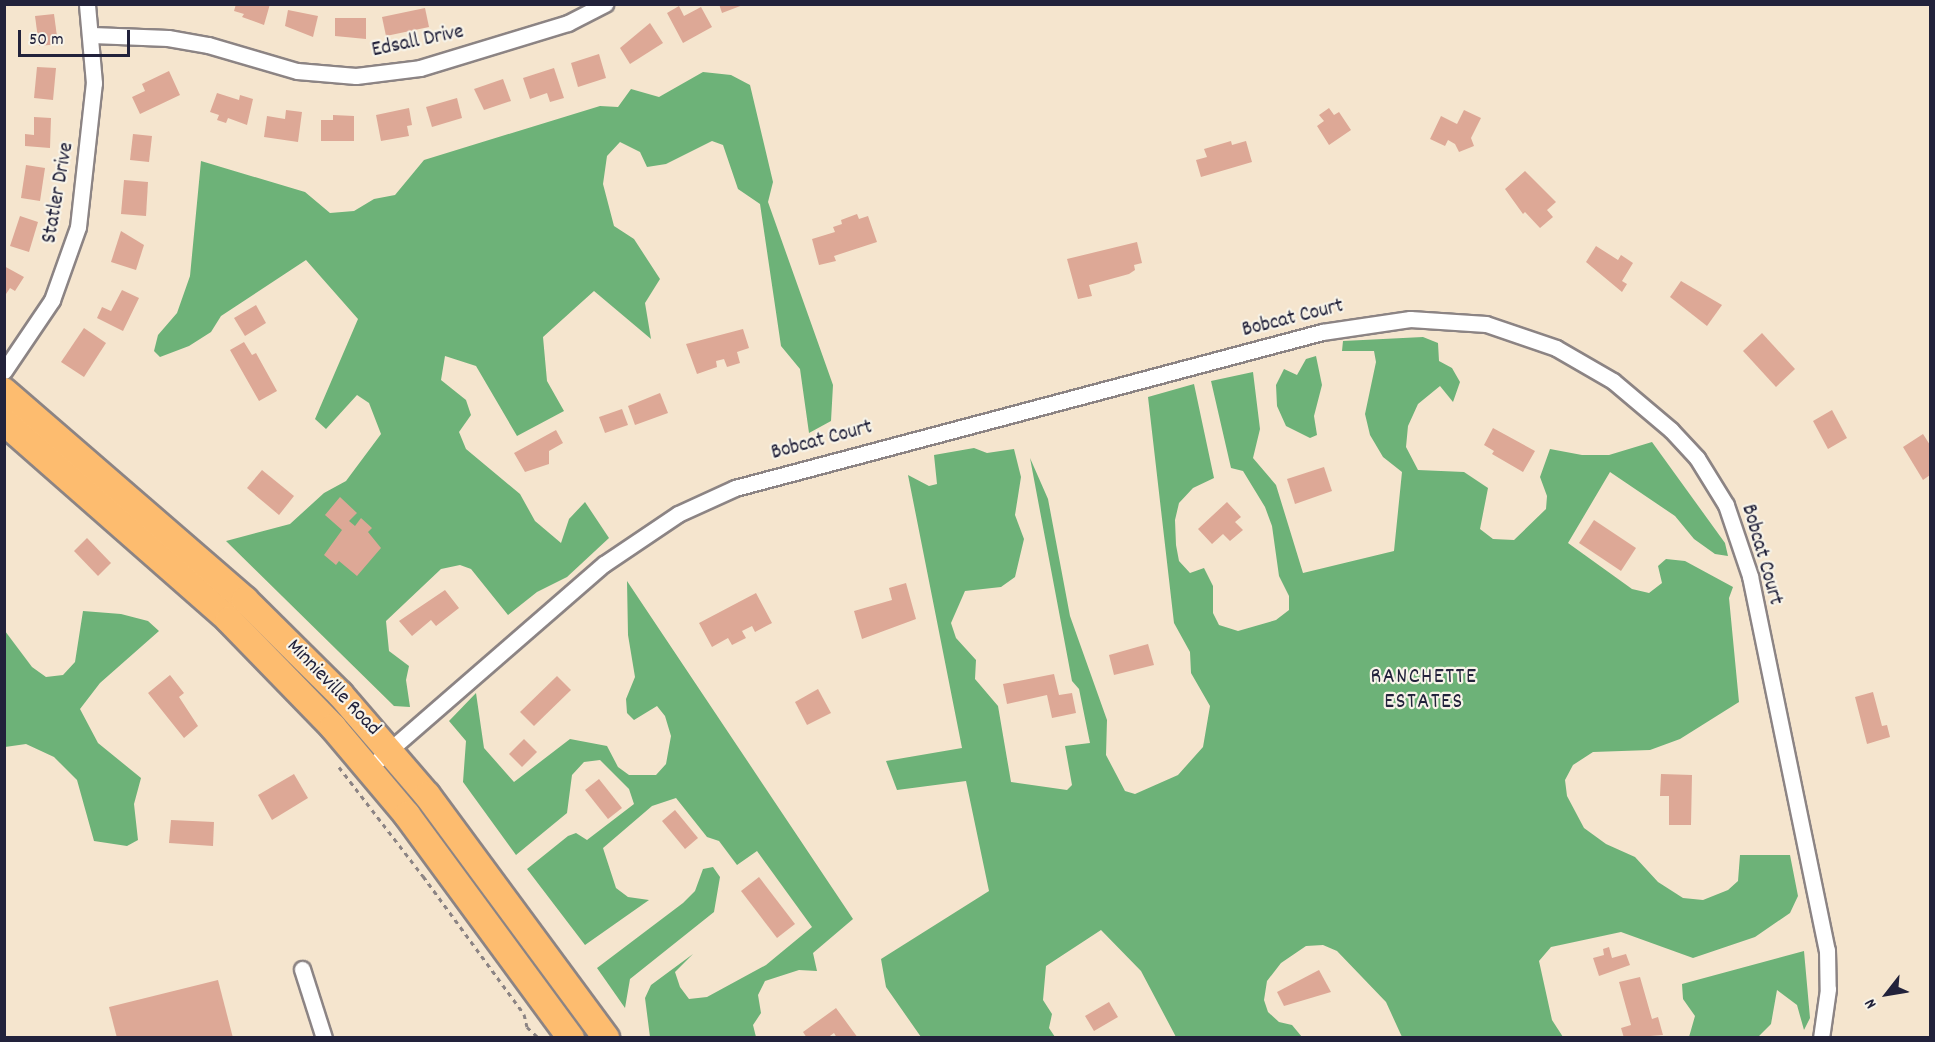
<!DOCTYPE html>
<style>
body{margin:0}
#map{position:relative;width:1935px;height:1042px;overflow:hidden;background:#f5e5ce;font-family:Dekko,sans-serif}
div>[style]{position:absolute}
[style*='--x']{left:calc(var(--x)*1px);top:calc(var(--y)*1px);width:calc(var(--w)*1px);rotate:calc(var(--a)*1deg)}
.forest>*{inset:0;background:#6db278}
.building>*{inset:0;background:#dda896}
.path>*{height:3px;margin-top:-1.5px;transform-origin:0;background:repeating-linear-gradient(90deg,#8c8484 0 4.5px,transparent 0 9px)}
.roads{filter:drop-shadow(2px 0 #8c8484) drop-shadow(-2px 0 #8c8484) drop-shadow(0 2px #8c8484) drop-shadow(0 -2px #8c8484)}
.street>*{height:15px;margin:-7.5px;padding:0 7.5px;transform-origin:7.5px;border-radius:7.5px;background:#fff}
.primary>*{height:26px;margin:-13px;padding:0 13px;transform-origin:13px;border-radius:13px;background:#fdbc6f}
span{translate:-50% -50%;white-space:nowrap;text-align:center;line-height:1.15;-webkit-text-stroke:4.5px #f7f3e8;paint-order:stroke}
.street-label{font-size:21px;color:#22223b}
.neighbourhood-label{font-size:22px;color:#22223b;letter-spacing:1.5px}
.frame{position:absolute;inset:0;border:6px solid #22223b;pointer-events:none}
.north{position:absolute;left:1857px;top:964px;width:60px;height:60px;-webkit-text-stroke:4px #f7f3e8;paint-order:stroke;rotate:239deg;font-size:16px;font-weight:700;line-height:24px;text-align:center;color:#22223b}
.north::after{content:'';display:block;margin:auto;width:21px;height:27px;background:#22223b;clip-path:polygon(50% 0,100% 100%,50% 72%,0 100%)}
.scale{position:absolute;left:18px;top:30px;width:112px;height:27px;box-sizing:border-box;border:3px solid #22223b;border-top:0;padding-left:8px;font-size:18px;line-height:21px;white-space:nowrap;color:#22223b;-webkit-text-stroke:4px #f7f3e8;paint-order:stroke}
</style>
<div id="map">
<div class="forest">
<div style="clip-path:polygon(703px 72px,731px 75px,750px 85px,773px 182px,768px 202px,833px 385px,831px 421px,809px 433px,800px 369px,781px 346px,760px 204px,738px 189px,723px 145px,712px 141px,666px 164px,647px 167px,640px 152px,620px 142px,607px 156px,603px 184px,614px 226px,634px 239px,660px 279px,645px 303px,651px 339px,594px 291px,543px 337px,547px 381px,564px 411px,517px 436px,476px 366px,445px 356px,441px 380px,466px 400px,471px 415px,459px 432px,466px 449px,520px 494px,535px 521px,561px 543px,569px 519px,585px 502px,609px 538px,567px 577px,537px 592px,508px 615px,471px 569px,460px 565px,441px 569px,386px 621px,389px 651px,409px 666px,406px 680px,410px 707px,394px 706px,226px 541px,290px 524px,324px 493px,346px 481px,381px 434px,369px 403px,357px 395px,326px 429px,315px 419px,358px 319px,306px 260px,221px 316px,211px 332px,189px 346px,160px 357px,154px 351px,158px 335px,177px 313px,190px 276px,201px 161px,305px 192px,330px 213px,354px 211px,374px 199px,395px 195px,424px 160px,600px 106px,618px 107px,631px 89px,659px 97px)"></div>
<div style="clip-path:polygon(1423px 337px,1438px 343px,1439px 361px,1452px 368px,1460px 382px,1453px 402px,1440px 386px,1418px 404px,1408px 426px,1406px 447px,1418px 470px,1464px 472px,1488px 488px,1480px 529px,1493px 539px,1514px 540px,1546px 509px,1547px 496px,1540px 477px,1550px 449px,1582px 455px,1609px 455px,1652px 442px,1725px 543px,1728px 556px,1715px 554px,1694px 539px,1675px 516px,1610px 472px,1568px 543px,1632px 589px,1649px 593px,1662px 583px,1658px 566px,1666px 559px,1685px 561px,1733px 587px,1729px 598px,1739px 702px,1680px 739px,1650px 750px,1593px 752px,1573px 765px,1565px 780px,1567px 796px,1584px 828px,1606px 844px,1635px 857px,1658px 882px,1683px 898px,1703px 900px,1728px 890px,1738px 881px,1740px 855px,1790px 855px,1798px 896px,1790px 913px,1755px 937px,1693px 958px,1621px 932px,1551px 947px,1539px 961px,1552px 1020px,1563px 1037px,1402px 1037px,1386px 1002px,1337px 951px,1323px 945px,1306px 946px,1281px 963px,1267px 981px,1264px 1000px,1268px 1012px,1279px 1022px,1292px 1025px,1302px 1037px,1176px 1037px,1141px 971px,1101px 930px,1046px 966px,1043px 1000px,1052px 1014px,1049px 1028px,1055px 1037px,921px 1037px,886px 987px,881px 959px,989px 891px,966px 781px,897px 790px,886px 761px,962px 748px,908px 475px,929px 486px,937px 484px,934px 455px,974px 448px,987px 453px,1014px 449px,1021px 477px,1015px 515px,1024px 539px,1015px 577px,1001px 587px,965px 591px,951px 623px,956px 638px,976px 660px,975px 679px,998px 706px,1011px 782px,1067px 790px,1072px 785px,1065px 746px,1090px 743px,1079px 689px,1072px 681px,1030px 458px,1048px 499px,1070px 616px,1107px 720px,1106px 755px,1125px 791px,1135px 794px,1178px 775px,1203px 747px,1210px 706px,1191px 673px,1190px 652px,1174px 623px,1148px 397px,1194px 384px,1214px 478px,1193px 488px,1179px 503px,1175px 520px,1176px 545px,1179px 561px,1190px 573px,1204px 568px,1213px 586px,1213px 613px,1219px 625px,1238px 631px,1276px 620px,1289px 610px,1289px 596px,1279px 576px,1272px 526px,1265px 507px,1243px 471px,1231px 468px,1211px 381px,1253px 372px,1260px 429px,1253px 458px,1276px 485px,1303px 573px,1394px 551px,1402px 472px,1383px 457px,1370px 435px,1365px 414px,1376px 362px,1374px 351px,1342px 351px,1343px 341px)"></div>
<div style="clip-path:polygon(1316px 356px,1322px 385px,1314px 416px,1317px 435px,1310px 438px,1286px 426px,1277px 406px,1276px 385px,1284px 369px,1297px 375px,1306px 359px)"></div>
<div style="clip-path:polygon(627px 581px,853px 919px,813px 953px,817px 971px,799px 970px,765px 981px,758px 995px,761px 1013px,753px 1025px,756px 1037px,650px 1037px,645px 998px,651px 985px,693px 954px,675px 972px,680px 987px,689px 999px,707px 997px,766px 965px,812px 927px,757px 851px,737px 865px,719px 841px,707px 837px,676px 798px,652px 806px,603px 848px,616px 888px,628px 897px,649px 900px,585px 945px,527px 869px,568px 836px,576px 833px,587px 840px,634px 804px,629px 789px,600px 760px,584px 762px,572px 775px,567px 813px,516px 855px,463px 782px,466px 741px,449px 721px,476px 693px,484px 748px,514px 782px,570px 739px,607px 746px,618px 767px,629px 775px,656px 775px,666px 764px,671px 736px,665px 716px,657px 706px,634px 720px,627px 713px,626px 699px,635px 677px,628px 635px)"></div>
<div style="clip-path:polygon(83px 611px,121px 614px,148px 621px,159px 631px,100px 683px,80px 709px,98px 743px,141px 778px,134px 804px,138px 840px,127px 846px,94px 841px,77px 780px,54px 757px,26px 744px,5px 747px,5px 631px,32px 667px,46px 677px,63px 675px,75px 662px)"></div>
<div style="clip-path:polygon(713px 867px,720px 877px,714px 912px,630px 979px,625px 1008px,597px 968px,683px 903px,695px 891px,703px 869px)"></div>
<div style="clip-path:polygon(1804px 951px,1810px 1018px,1804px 1030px,1797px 1005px,1777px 990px,1771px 1024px,1758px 1037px,1689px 1037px,1695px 1016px,1683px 999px,1682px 984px)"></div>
</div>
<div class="building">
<div style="clip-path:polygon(236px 4px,270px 4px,264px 25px,242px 17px,244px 14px,234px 11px)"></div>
<div style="clip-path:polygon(719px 4px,743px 4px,743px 5px,722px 13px)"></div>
<div style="clip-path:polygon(679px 6px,684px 16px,701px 7px,712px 27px,683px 43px,667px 13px)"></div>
<div style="clip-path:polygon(425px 8px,429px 27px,386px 36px,382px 17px)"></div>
<div style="clip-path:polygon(288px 10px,318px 16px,313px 37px,285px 26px)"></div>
<div style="clip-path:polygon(54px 14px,58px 44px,39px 46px,35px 16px)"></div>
<div style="clip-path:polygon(335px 18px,366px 18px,366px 39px,335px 36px)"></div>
<div style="clip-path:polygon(650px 23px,663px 43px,630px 64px,620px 48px)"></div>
<div style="clip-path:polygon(599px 54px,606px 78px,578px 87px,571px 63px)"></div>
<div style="clip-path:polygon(37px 67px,56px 68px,53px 100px,34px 98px)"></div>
<div style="clip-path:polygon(554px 68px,564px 98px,550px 102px,547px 93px,530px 99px,523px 78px)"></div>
<div style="clip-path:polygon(169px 71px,180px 95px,140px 114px,132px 97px,145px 91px,142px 84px)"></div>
<div style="clip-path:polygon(503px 79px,511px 101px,484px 110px,474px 89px)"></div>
<div style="clip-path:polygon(217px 93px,239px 100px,240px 95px,253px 99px,247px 125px,228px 118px,226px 123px,217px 120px,219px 115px,210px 112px)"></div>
<div style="clip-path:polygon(457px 98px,462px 118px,432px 127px,426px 107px)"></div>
<div style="clip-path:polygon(409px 108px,412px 125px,407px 126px,409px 136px,381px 141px,376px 115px)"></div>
<div style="clip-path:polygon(1329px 108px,1334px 115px,1339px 112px,1351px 130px,1329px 145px,1317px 126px,1324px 121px,1319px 115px)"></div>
<div style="clip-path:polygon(286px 110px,302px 112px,298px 142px,264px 137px,267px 116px,285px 119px)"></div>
<div style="clip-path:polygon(1464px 110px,1481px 118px,1471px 138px,1474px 146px,1459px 152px,1455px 144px,1448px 140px,1445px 146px,1430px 139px,1441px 116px,1457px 124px)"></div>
<div style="clip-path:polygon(333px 115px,354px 116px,354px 141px,321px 141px,321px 120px,333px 120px)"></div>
<div style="clip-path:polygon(34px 117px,51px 118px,50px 148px,25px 146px,25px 134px,34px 135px)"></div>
<div style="clip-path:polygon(133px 134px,152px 136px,149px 162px,130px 160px)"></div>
<div style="clip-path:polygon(1231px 141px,1232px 145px,1246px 141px,1252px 162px,1201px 177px,1196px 160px,1207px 157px,1204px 149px)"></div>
<div style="clip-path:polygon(26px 165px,45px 168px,40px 201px,21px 198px)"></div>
<div style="clip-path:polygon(1525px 171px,1556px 202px,1547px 210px,1553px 217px,1540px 228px,1525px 212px,1523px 214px,1505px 189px)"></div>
<div style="clip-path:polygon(124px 180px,148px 182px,146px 216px,121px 214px)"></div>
<div style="clip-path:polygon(857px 214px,859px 219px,868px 216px,877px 242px,834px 256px,836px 261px,819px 265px,812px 239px,835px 232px,833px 227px,842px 224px,841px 220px)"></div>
<div style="clip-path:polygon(20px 216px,38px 222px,29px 252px,10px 246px)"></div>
<div style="clip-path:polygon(121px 231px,144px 245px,136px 270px,111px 262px)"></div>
<div style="clip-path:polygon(1137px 242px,1142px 263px,1134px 265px,1135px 270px,1129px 274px,1089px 285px,1092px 296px,1078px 299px,1067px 259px)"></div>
<div style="clip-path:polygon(1596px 246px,1618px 260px,1621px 255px,1633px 263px,1622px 281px,1627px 284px,1622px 292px,1586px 262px)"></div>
<div style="clip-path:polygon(4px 266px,24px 277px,15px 291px,10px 288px,4px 297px)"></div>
<div style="clip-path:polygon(1681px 281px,1722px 305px,1707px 326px,1670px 297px)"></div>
<div style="clip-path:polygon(122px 290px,139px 298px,123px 331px,97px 318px,102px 307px,111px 311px)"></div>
<div style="clip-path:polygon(256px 305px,266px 323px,245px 336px,234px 318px)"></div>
<div style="clip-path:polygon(84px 328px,106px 343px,84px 377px,61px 362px)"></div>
<div style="clip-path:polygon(743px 329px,749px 348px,737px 352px,740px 363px,727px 367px,724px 359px,716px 361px,717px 367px,697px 374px,686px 344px)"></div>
<div style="clip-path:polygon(1762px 333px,1795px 369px,1776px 387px,1743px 351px)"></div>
<div style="clip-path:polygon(244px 342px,252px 355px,256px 353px,277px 391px,259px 401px,230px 350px)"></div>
<div style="clip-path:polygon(660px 393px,668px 413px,635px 425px,628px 406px)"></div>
<div style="clip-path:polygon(622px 409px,628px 425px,605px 433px,599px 417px)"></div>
<div style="clip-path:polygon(1832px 410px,1847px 438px,1828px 449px,1813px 421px)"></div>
<div style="clip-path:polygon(1493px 428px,1535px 451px,1523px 472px,1492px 454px,1494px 451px,1484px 445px)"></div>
<div style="clip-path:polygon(556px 430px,563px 443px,549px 451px,549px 464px,525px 472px,514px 453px)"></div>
<div style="clip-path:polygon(1923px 434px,1930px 445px,1930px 475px,1923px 480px,1903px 447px)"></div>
<div style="clip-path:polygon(1324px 467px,1332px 491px,1295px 504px,1287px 479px)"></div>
<div style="clip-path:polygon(262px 470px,294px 496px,279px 515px,247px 488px)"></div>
<div style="clip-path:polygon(340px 497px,357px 513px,349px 521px,355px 526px,361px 518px,372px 528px,368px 532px,381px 548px,357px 576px,339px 561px,336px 565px,324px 555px,342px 530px,325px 515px)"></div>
<div style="clip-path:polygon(1227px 502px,1241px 517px,1235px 522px,1243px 530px,1230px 541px,1223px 534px,1212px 544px,1198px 529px)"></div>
<div style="clip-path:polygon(1594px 520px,1636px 548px,1621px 571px,1579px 543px)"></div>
<div style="clip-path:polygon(87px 538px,111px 563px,98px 576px,74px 551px)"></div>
<div style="clip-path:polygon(906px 583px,916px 619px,862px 639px,854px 611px,892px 600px,889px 588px)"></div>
<div style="clip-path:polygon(445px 590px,459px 608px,436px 626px,431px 620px,412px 636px,399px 621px)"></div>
<div style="clip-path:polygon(756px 593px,772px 623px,755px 632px,752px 626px,742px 631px,746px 638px,732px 645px,728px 638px,712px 647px,699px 623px)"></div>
<div style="clip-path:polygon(1148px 644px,1154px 665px,1114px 675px,1109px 655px)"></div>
<div style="clip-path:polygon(1054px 674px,1059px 695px,1072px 693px,1076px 713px,1052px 718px,1047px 695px,1007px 704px,1003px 684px)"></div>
<div style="clip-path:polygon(170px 675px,184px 693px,179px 697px,198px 726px,184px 738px,148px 693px)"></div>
<div style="clip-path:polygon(557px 676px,571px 690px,534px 726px,520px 712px)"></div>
<div style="clip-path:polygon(818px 689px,831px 713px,807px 725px,795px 702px)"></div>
<div style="clip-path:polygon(1873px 692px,1882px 726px,1887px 725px,1890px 737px,1867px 744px,1855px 697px)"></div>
<div style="clip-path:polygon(524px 739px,537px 752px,522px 767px,509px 754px)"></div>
<div style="clip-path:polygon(294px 774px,308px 798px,272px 820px,258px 795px)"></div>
<div style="clip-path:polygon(1661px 774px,1692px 775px,1691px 825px,1669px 825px,1669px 796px,1660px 796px)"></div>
<div style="clip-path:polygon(599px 779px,622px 808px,608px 819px,585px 790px)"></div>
<div style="clip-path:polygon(675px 810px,698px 838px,685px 849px,662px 821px)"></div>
<div style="clip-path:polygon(171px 820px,214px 822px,213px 846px,169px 843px)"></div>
<div style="clip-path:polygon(759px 877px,795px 924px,777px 938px,741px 891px)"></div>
<div style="clip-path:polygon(1609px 947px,1612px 958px,1626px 954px,1630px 965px,1599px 976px,1593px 958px,1604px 955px,1603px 949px)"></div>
<div style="clip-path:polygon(1319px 970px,1331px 992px,1284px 1006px,1277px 992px)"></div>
<div style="clip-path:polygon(1640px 977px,1652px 1019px,1658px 1017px,1663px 1035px,1624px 1038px,1621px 1028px,1631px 1025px,1619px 982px)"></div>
<div style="clip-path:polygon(218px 980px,233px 1038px,117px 1038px,109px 1007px)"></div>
<div style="clip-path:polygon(1109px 1002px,1118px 1017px,1094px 1031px,1085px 1016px)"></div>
<div style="clip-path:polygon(836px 1008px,858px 1038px,837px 1038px,834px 1033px,827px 1038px,807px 1038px,803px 1032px)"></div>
</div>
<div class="path">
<div style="--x:339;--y:767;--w:138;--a:52.4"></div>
<div style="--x:423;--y:876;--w:171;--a:53.8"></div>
<div style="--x:524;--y:1014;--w:13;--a:77"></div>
<div style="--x:527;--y:1027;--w:16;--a:43"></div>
</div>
<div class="roads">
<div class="street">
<div style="--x:92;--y:35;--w:76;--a:2.3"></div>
<div style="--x:168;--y:38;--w:41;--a:9.9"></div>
<div style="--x:208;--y:45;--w:93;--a:16.3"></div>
<div style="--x:297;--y:71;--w:59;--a:4.8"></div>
<div style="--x:356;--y:76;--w:64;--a:-7.1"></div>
<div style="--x:420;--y:68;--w:155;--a:-16.9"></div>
<div style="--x:568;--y:23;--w:42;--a:-27.2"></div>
<div style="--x:4;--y:371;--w:86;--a:-55.9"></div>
<div style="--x:52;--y:300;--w:77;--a:-70.4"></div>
<div style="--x:78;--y:227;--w:145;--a:-83.7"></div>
<div style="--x:94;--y:83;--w:79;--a:-95.1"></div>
<div style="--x:369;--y:768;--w:311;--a:-41"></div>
<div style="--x:604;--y:564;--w:89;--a:-34"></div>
<div style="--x:678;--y:514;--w:63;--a:-24.5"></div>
<div style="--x:735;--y:488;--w:607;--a:-14.88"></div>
<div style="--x:1322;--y:332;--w:89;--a:-8.4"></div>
<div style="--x:1410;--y:319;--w:76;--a:3.8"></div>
<div style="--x:1486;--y:324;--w:74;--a:18.9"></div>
<div style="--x:1556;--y:348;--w:66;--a:30.1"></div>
<div style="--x:1613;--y:381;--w:76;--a:40.2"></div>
<div style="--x:1671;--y:430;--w:38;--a:47"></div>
<div style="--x:1697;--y:458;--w:55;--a:58.3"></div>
<div style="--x:1726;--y:505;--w:75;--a:71.3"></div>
<div style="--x:1750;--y:576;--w:382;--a:78.4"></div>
<div style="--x:1827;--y:950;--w:39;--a:89"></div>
<div style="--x:1828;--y:989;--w:49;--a:98.1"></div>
<div style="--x:302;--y:969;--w:72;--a:72.3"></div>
</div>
<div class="primary">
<div style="--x:4;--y:391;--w:319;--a:40.9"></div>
<div style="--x:245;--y:600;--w:134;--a:44.7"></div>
<div style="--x:340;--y:694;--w:133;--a:49.3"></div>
<div style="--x:427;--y:795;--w:302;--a:53.6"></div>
<div style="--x:4;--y:422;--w:300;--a:41.3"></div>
<div style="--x:229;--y:620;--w:149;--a:45.8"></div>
<div style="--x:333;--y:727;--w:115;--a:49.9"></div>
<div style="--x:407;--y:815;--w:277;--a:53.7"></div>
</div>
</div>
<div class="street-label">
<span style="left:418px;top:42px;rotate:-12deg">Edsall Drive</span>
<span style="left:59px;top:193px;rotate:-80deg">Statler Drive</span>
<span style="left:1293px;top:319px;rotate:-14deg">Bobcat Court</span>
<span style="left:822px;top:441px;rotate:-15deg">Bobcat Court</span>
<span style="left:1761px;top:555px;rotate:74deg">Bobcat Court</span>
<span style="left:333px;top:688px;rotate:46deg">Minnieville Road</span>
</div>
<div class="neighbourhood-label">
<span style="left:1424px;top:690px">RANCHETTE<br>ESTATES</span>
</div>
<div class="frame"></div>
<div class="north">N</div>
<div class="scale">50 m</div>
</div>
